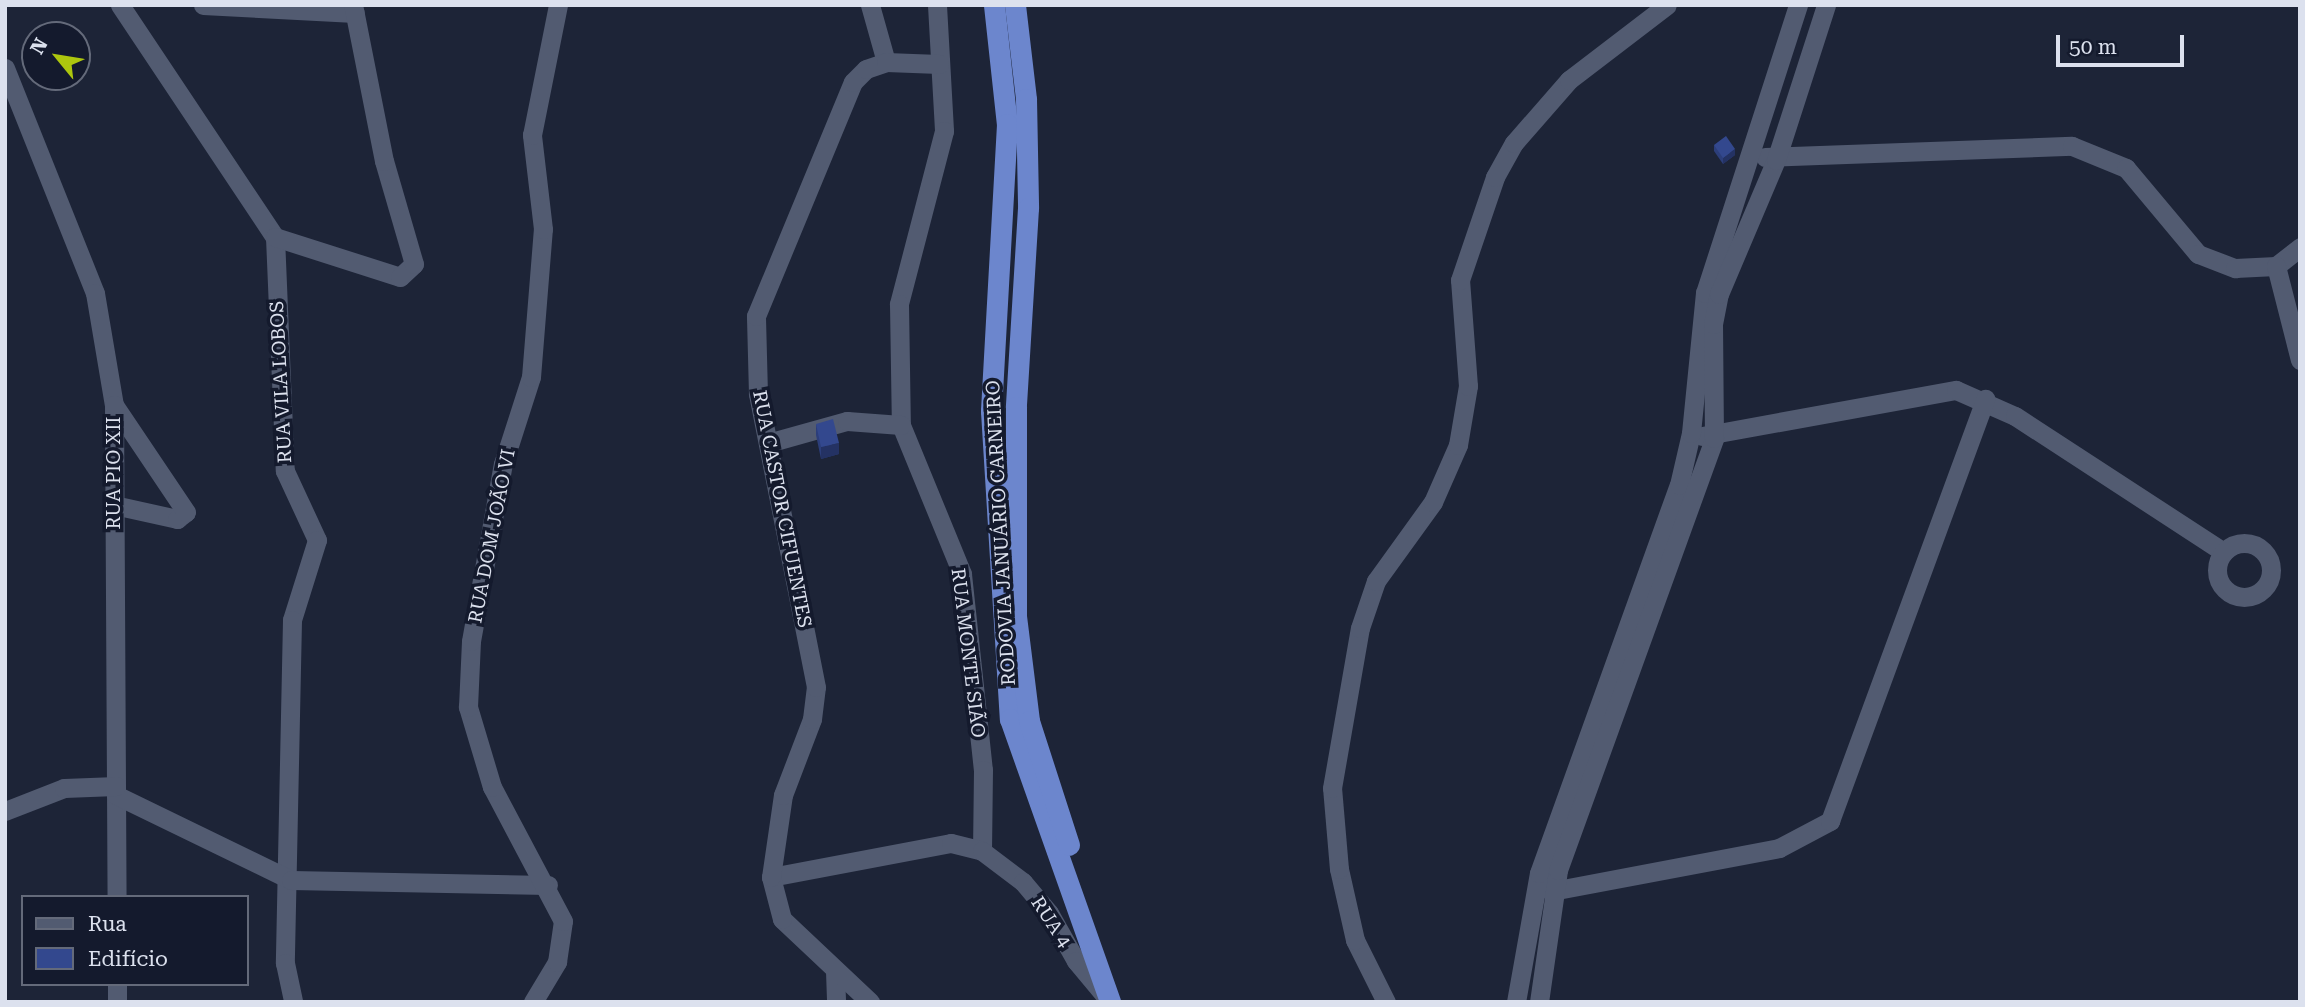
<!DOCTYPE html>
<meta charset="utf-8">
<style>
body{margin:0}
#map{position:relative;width:2305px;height:1007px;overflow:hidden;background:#1d2437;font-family:"Roboto Serif",serif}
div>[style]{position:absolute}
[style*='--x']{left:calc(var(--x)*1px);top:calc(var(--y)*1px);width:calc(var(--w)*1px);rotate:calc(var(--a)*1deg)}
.minor>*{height:19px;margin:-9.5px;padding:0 9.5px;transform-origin:9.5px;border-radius:9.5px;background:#525b71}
.minor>.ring{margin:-9.5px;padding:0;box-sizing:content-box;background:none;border:19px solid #525b71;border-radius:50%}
.trunk>*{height:21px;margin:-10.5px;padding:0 10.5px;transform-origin:10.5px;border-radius:10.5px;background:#6c86cd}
.wall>*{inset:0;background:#2c3e7a}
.shaded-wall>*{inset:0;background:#243263}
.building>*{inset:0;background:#33488e}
span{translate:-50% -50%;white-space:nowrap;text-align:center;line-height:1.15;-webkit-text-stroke:7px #141a2d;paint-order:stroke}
.street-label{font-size:19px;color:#dce1ee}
.frame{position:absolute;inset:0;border:7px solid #dce1ee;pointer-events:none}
.legend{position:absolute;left:21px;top:895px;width:228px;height:91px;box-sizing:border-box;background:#141a2d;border:2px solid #646a7a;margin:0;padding:9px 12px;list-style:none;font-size:21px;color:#dce1ee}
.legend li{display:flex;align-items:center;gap:14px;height:35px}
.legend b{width:35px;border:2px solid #646a7a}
.north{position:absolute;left:21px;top:21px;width:70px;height:70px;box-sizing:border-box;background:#141a2d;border:2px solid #646a7a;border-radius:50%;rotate:300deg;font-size:19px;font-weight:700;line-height:28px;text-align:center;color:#dce1ee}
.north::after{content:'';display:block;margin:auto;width:24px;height:32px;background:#adc60e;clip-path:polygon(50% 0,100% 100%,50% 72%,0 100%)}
.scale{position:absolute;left:2056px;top:35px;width:128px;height:32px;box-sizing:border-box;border:4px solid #dce1ee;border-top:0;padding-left:9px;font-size:21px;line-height:24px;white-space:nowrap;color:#dce1ee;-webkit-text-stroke:5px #141a2d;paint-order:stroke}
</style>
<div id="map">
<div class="minor">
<div style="--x:120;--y:5;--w:279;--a:56.3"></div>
<div style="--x:275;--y:237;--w:234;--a:87.6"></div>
<div style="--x:285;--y:471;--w:76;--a:65.1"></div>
<div style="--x:317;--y:540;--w:84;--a:107.4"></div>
<div style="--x:292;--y:620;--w:343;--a:91.2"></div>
<div style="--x:285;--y:963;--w:40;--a:78"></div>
<div style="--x:203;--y:5;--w:152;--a:3"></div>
<div style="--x:870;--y:5;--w:59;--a:74.3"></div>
<div style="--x:937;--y:5;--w:126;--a:86.8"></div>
<div style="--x:944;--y:131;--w:179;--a:104.6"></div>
<div style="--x:899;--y:304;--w:121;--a:89.1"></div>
<div style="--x:901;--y:425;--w:161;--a:67.7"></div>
<div style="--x:962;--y:574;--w:197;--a:83.9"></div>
<div style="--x:983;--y:770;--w:81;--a:90.7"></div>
<div style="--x:5;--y:68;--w:242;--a:68.2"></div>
<div style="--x:95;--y:293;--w:114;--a:80.4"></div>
<div style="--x:114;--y:405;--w:492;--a:89.7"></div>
<div style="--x:1765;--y:157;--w:307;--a:-2.1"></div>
<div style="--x:2072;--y:146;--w:58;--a:22.2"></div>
<div style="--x:2126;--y:168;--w:112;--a:50.1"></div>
<div style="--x:2198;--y:254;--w:40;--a:21"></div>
<div style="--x:2235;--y:268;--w:41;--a:-2.8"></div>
<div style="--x:2276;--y:266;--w:31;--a:-38"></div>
<div style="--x:275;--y:237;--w:131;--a:17.7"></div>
<div style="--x:400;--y:277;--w:19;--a:-43"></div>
<div style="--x:414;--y:264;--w:107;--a:-106.2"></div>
<div style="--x:384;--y:161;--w:159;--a:-101.2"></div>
<div style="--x:2276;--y:266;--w:97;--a:75.7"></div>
<div style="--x:1702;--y:436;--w:258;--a:-10.3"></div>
<div style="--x:1956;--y:390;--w:64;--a:23.8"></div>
<div style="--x:2015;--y:416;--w:249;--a:33.1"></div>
<div style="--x:768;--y:443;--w:82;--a:-15.6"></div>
<div style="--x:847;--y:421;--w:54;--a:4.2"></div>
<div style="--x:114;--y:505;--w:65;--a:12.5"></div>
<div style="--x:177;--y:519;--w:11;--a:-38"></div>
<div style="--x:186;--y:512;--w:129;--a:-123.9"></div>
<div class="ring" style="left:2217px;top:543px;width:35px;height:35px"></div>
<div style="--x:116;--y:795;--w:195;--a:25.9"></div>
<div style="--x:291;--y:880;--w:257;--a:1.1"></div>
<div style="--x:5;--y:811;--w:63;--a:-21.3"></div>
<div style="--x:64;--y:788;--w:52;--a:-2.2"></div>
<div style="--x:771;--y:877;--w:183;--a:-10.7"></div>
<div style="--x:951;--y:843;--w:32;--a:14"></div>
<div style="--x:982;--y:851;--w:51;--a:37.1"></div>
<div style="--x:1023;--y:882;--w:40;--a:50"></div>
<div style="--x:1049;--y:913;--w:55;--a:60.6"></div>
<div style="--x:1076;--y:961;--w:48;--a:50"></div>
<div style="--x:1544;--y:887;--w:9;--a:27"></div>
<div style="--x:1552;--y:891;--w:231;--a:-10.7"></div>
<div style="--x:1779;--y:848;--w:58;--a:-27.9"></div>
<div style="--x:1830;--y:821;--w:450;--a:-69.8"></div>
<div style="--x:835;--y:971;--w:31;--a:88"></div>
<div style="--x:117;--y:1002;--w:18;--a:-90"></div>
<div style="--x:533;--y:1002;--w:47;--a:-59"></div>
<div style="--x:557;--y:962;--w:41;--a:-81.7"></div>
<div style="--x:563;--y:921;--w:152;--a:-117.9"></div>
<div style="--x:492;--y:787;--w:84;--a:-106.7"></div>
<div style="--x:468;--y:707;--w:66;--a:-87.4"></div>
<div style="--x:471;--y:641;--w:180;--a:-79.8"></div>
<div style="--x:503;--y:464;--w:91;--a:-72.2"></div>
<div style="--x:531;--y:377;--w:148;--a:-85.4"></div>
<div style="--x:543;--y:229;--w:95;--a:-96.7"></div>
<div style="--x:532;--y:135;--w:133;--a:-78.7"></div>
<div style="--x:870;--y:1002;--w:121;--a:-136.7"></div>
<div style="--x:782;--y:919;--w:43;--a:-104.7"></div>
<div style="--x:771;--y:877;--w:83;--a:-81.7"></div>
<div style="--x:783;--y:795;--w:81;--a:-69.1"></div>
<div style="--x:812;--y:719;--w:32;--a:-83"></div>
<div style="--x:816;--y:687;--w:299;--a:-101.2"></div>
<div style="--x:758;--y:394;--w:78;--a:-91.5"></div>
<div style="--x:756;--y:316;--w:253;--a:-67.5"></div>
<div style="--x:853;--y:82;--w:18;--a:-45"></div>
<div style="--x:866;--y:69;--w:21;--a:-19"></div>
<div style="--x:886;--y:62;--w:53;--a:2.2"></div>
<div style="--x:1386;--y:1002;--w:69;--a:-116.6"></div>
<div style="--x:1355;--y:940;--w:73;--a:-102.7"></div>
<div style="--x:1339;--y:869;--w:81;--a:-94.9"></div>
<div style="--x:1332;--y:788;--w:162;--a:-80.1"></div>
<div style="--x:1360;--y:628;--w:50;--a:-71.2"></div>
<div style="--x:1376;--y:581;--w:97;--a:-54.2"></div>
<div style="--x:1433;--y:502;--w:62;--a:-66.3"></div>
<div style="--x:1458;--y:445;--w:60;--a:-80.4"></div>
<div style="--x:1468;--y:386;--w:106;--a:-94.3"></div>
<div style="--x:1460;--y:280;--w:109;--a:-71.2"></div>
<div style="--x:1495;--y:177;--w:39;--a:-61"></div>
<div style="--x:1514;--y:143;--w:84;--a:-48.9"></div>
<div style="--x:1569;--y:80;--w:123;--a:-37.4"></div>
<div style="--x:1516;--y:1002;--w:131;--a:-79.9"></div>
<div style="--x:1539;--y:873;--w:412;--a:-70.2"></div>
<div style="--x:1679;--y:485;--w:53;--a:-77"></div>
<div style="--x:1691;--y:433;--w:141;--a:-84.3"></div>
<div style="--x:1705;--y:293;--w:303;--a:-72.1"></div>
<div style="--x:1539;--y:1002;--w:133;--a:-81.8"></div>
<div style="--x:1558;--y:870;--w:459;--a:-70.1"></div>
<div style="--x:1714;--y:438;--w:114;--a:-90.5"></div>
<div style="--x:1713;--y:324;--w:31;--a:-79"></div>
<div style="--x:1719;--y:294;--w:146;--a:-67"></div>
<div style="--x:1776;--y:160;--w:163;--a:-72.1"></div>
</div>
<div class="trunk">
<div style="--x:994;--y:5;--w:120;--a:83.8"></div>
<div style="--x:1007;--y:124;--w:287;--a:93.2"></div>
<div style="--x:991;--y:411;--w:309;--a:86.5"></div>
<div style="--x:1010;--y:719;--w:300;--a:70.5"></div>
<div style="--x:1015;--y:5;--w:95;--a:83.3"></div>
<div style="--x:1026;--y:99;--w:109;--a:88.9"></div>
<div style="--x:1028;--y:208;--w:199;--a:93.5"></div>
<div style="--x:1016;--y:407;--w:209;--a:90"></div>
<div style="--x:1016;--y:616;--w:106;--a:82.9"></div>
<div style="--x:1029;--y:721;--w:130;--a:72.1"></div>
</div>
<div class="wall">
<div style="clip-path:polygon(1714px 145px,1735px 155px,1723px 164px,1714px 151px)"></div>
<div style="clip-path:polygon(816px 424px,839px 454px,821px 459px,816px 435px)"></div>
</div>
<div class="shaded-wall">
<div style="clip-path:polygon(1735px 149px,1735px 155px,1723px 164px,1723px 158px)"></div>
<div style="clip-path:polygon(839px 443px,839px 454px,821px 459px,821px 447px)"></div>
</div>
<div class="building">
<div style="clip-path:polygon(1726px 136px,1735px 149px,1723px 158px,1714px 145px)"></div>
<div style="clip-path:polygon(833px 419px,839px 443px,821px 447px,816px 424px)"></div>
</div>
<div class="street-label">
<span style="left:281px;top:382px;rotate:-93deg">RUA VILA LOBOS</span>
<span style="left:114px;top:473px;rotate:-90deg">RUA PIO XII</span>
<span style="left:782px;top:509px;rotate:79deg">RUA CASTOR CIFUENTES</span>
<span style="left:1001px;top:533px;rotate:-93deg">RODOVIA JANUÁRIO CARNEIRO</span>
<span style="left:492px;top:536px;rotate:-79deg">RUA DOM JOÃO VI</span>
<span style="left:968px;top:653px;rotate:83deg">RUA MONTE SIÃO</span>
<span style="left:1051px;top:922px;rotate:57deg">RUA 4</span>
</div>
<div class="frame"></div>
<ul class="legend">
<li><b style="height:9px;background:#525b71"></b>Rua</li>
<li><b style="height:19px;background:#33488e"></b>Edifício</li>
</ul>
<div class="north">N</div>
<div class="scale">50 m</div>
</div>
